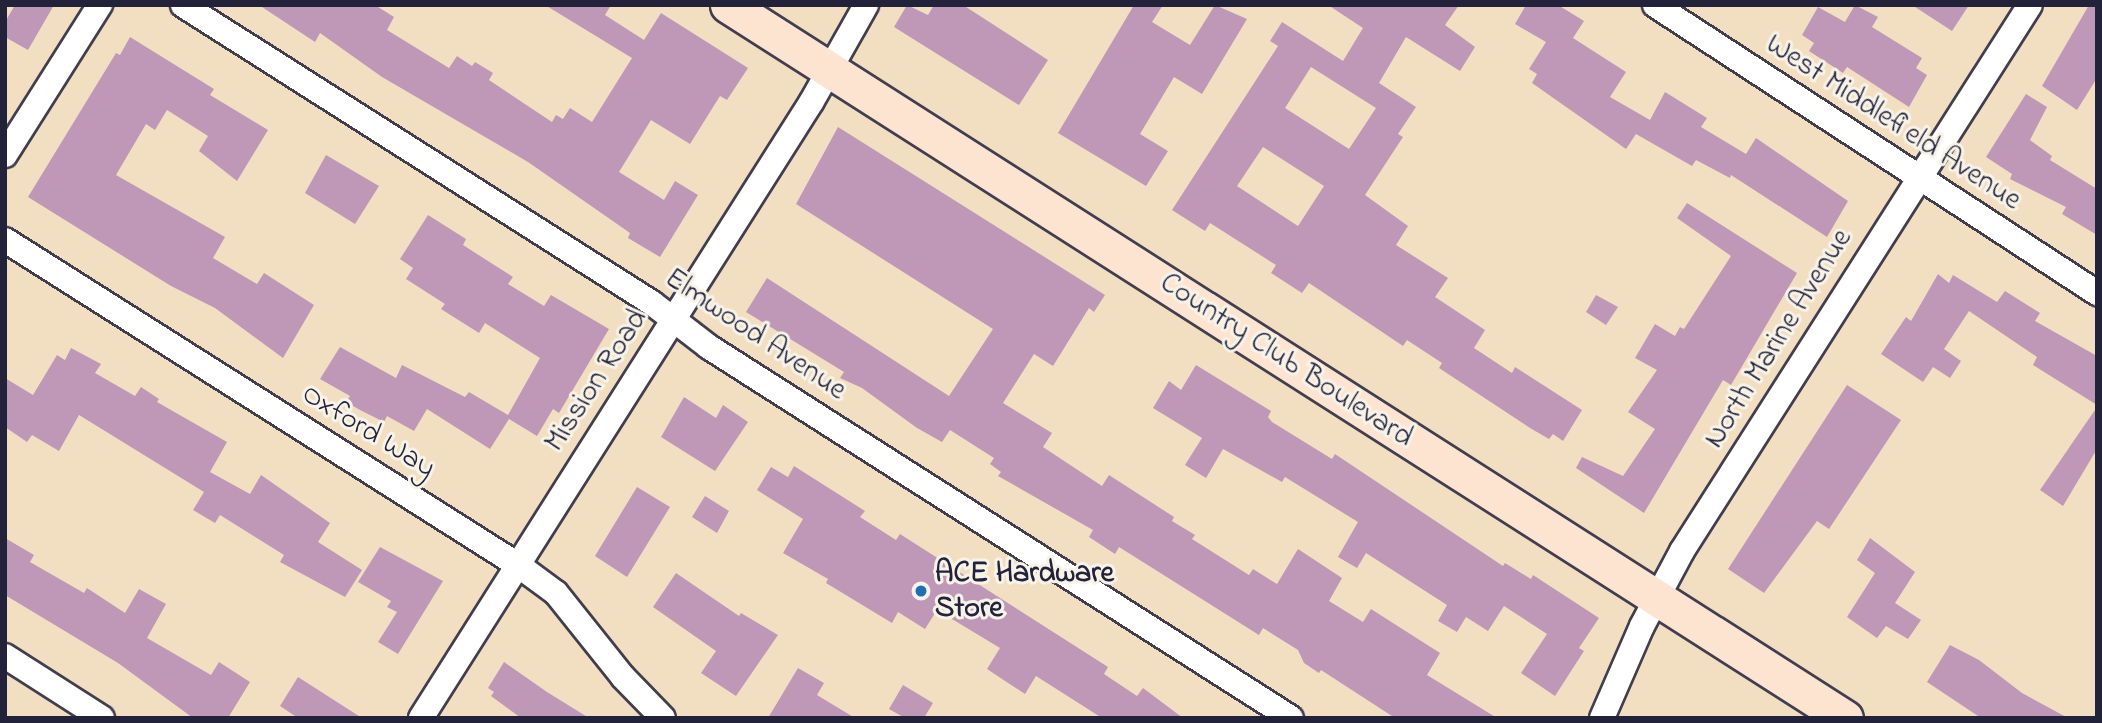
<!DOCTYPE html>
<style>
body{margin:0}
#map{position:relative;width:2102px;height:723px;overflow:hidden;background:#f2dfc2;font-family:"Indie Flower",sans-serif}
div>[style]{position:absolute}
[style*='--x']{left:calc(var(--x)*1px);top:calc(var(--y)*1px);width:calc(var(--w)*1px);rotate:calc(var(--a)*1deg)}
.building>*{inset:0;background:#bf98b7}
.roads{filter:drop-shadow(2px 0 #413e4f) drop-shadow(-2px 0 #413e4f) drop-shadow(0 2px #413e4f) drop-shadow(0 -2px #413e4f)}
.street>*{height:24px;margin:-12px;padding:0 12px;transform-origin:12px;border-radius:12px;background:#fff}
.secondary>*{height:35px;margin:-17.5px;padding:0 17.5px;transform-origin:17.5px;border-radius:17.5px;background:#fde4d0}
.dots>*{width:19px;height:19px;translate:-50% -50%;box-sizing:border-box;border:4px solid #f7f3e8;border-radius:50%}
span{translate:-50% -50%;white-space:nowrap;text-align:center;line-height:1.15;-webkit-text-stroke:6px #f7f3e8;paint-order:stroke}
.street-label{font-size:30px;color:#22223b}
.poi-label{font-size:30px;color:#22223b;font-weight:700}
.left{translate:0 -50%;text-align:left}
.frame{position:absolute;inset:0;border:7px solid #22223b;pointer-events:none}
</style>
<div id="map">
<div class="building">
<div style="clip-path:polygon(15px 5px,54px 5px,28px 50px,5px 37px,5px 22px)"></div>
<div style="clip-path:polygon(259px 5px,375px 5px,394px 17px,387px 30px,449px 68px,457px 56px,472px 66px,475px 62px,493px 73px,489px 80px,552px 122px,556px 115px,563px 119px,570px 108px,592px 122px,632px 58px,545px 5px,611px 5px,605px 15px,644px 40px,661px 13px,748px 68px,727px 100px,720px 96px,690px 144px,651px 120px,619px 172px,664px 200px,675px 181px,698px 195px,660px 257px,628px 238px,630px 233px,528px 162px,382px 77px,320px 33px,315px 42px)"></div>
<div style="clip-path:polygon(907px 5px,928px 15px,934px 5px,963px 5px,1048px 60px,1019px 105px,894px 27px)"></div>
<div style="clip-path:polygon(1134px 5px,1163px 5px,1152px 22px,1190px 45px,1215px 5px,1247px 19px,1202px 94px,1174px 77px,1140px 134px,1168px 151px,1146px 186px,1058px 133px)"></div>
<div style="clip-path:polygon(evenodd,1328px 5px,1459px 5px,1445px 25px,1475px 47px,1460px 71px,1406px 37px,1379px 83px,1416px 107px,1398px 134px,1403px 137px,1365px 195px,1408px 226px,1396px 245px,1448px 278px,1435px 297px,1485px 330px,1474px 348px,1512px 373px,1515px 367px,1582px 410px,1563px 441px,1553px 434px,1549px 439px,1530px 428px,1439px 368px,1442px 363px,1407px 340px,1403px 346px,1309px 283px,1302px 293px,1271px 273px,1276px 265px,1210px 223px,1205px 231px,1172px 210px,1278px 46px,1270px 41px,1282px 22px,1343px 61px,1363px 28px,1328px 5px,1311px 67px,1376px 108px,1349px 149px,1285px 108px,1311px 67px,1328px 5px,1263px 147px,1324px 186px,1298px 226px,1237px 186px,1263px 147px)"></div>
<div style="clip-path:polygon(1526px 5px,1558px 5px,1584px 21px,1573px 38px,1626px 72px,1610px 97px,1650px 120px,1665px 92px,1707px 118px,1701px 127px,1746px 154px,1756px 138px,1848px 201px,1827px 237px,1731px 175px,1730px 178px,1696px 160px,1692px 166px,1636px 134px,1626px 149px,1532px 83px,1537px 74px,1529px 69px,1546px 42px,1515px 24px)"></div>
<div style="clip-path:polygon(1855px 5px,1878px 17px,1872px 27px,1922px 58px,1916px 68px,1927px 75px,1909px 107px,1847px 67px,1843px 73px,1809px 51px,1814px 43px,1802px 35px,1818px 7px,1845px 22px)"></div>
<div style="clip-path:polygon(1912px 5px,1969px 5px,1952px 31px)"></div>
<div style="clip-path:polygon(2089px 5px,2097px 5px,2097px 78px,2077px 110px,2042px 86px)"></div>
<div style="clip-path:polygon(130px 37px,214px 89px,210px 95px,268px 130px,237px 181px,199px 151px,208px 136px,167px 110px,155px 130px,146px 124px,116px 175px,225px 237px,213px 258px,257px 284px,264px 273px,314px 305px,283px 358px,215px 308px,171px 286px,28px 197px,116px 53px,120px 55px)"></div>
<div style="clip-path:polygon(2026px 94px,2047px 107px,2030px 140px,2052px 156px,2050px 160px,2097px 189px,2097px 235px,2062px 214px,2066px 207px,2010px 179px,2012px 174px,1986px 157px)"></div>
<div style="clip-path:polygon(838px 127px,1105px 295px,1094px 312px,1089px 308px,1053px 366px,1034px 354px,1003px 403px,1052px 433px,1043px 447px,1102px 486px,1109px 475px,1174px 517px,1172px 521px,1195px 535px,1192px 539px,1249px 575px,1253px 569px,1277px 584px,1298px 549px,1342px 578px,1329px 601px,1363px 622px,1371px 609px,1440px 653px,1427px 675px,1497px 718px,1395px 718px,1321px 670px,1319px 673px,1304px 663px,1298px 650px,1263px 628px,1259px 635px,1119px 547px,1115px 554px,1089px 537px,1093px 530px,998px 476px,1001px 472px,990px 464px,994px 458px,950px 430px,942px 442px,917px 428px,862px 388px,840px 378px,844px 372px,746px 312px,767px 278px,949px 396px,993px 329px,796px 204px)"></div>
<div style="clip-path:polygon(326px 155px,379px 186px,355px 224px,305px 193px)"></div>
<div style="clip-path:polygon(1687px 203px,1797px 273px,1731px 385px,1723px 380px,1644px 513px,1576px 468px,1582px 457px,1623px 476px,1655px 429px,1628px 412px,1657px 370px,1635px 358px,1655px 324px,1675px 336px,1680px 327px,1684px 329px,1731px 256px,1677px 218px)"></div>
<div style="clip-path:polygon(428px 215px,466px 239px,463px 245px,513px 277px,508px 284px,544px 306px,551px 295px,609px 329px,559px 413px,553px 409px,537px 436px,509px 419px,490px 449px,427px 409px,414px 431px,387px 416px,384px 422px,360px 410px,346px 402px,350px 396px,320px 379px,340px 347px,396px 378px,402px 365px,465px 397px,469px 392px,508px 415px,540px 358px,485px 323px,479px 333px,441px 309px,445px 304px,406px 279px,413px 268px,400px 259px)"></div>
<div style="clip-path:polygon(1938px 274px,1949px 283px,1953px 275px,1997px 302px,2005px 291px,2040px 313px,2035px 321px,2097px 356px,2097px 405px,2033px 365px,2037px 357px,1969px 311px,1944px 349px,1961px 361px,1950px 378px,1933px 367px,1923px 382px,1881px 354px,1906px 317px,1911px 321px)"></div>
<div style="clip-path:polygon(1596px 295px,1618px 307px,1606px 325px,1586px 312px)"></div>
<div style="clip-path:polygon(71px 348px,101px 364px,95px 373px,135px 396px,141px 387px,159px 399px,157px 402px,227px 442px,210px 472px,250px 494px,261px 475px,330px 523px,318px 542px,362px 570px,345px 597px,280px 562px,284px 555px,220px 515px,215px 523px,193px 510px,204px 492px,79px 415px,59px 451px,32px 435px,27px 442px,5px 427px,5px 378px,33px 395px,57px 355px,65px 360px)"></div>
<div style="clip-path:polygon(1196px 365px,1271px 411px,1268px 417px,1272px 422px,1332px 459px,1335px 454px,1503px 566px,1505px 563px,1531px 579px,1533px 575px,1599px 618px,1579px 648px,1584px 651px,1555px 696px,1521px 673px,1547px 634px,1504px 606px,1488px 631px,1466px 617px,1457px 632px,1438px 621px,1447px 605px,1366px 553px,1357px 568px,1338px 557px,1358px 522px,1285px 477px,1282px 482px,1223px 449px,1206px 478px,1185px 465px,1202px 438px,1153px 408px,1169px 381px,1181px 390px)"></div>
<div style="clip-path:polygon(1847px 385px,1901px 420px,1829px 529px,1817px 521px,1764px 593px,1728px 569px)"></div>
<div style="clip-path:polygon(684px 397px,716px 418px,723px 405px,748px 422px,715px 471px,661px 437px)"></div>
<div style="clip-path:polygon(2097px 407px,2097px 449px,2063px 506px,2040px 490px)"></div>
<div style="clip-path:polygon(794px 466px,865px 511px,860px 517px,896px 540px,900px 534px,1108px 667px,1104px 674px,1137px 696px,1143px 688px,1183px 718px,1102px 718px,1036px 676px,1025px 694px,987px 669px,1000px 648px,937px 610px,925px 629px,898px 612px,892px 623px,826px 583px,828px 579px,783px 553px,803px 519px,757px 490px,771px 467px,788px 477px)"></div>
<div style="clip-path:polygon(637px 487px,670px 507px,627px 577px,595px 556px)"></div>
<div style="clip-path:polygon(705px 496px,729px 511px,717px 533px,692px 517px)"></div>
<div style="clip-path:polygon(5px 538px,34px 555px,30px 562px,84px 593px,87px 588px,125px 613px,139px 589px,166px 604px,147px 638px,211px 675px,219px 662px,250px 682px,228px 718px,193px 718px,118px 663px,5px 595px)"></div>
<div style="clip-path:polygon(1870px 538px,1915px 572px,1895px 603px,1921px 620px,1908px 639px,1886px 626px,1877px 638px,1847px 617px,1875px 573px,1857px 560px)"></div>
<div style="clip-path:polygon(380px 547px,443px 581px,398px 654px,378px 642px,397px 612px,387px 607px,391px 601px,358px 582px)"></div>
<div style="clip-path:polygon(676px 573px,739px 616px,741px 613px,778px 635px,736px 696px,701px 673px,716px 651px,653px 607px)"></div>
<div style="clip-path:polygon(1950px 645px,1979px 660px,2022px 693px,2068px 718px,1981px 718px,1927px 682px)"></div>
<div style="clip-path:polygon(504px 662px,547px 692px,589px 718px,521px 718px,491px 696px,494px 692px,488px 688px)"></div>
<div style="clip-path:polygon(798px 668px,824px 683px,817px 695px,855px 718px,768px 718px)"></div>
<div style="clip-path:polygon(298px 677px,362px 718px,298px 718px,280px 706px)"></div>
<div style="clip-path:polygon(903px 685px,933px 703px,924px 718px,905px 718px,889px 709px)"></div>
</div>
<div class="roads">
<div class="street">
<div style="--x:183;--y:5;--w:556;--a:32.43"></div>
<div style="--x:652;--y:303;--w:72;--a:37.7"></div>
<div style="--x:709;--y:347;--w:690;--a:32.52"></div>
<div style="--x:1655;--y:5;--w:528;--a:33.09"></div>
<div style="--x:5;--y:155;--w:178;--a:-57.7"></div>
<div style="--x:5;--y:240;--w:607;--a:32.36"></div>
<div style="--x:518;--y:565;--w:47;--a:36.4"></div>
<div style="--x:556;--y:593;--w:107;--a:51.4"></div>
<div style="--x:623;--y:677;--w:57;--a:45.7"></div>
<div style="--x:5;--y:656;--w:115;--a:32.6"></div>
<div style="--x:421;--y:718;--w:730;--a:-57.64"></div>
<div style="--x:812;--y:101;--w:110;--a:-60.6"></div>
<div style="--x:1602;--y:718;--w:100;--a:-66.5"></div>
<div style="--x:1642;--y:626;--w:85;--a:-61.9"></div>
<div style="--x:1682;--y:551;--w:647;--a:-57.49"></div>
</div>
<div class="secondary">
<div style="--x:728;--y:5;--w:1325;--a:32.55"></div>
</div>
</div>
<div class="dots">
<div style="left:921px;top:591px;background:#1f6fb2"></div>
</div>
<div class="street-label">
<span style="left:1893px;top:123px;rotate:33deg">West Middlefield Avenue</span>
<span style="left:755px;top:335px;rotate:34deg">Elmwood Avenue</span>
<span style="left:1779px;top:339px;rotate:-58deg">North Marine Avenue</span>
<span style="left:1286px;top:361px;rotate:33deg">Country Club Boulevard</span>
<span style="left:597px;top:381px;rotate:-57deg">Mission Road</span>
<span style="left:368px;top:432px;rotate:32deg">Oxford Way</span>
</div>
<div class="poi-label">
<span class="left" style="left:935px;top:591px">ACE Hardware<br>Store</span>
</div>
<div class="frame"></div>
</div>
